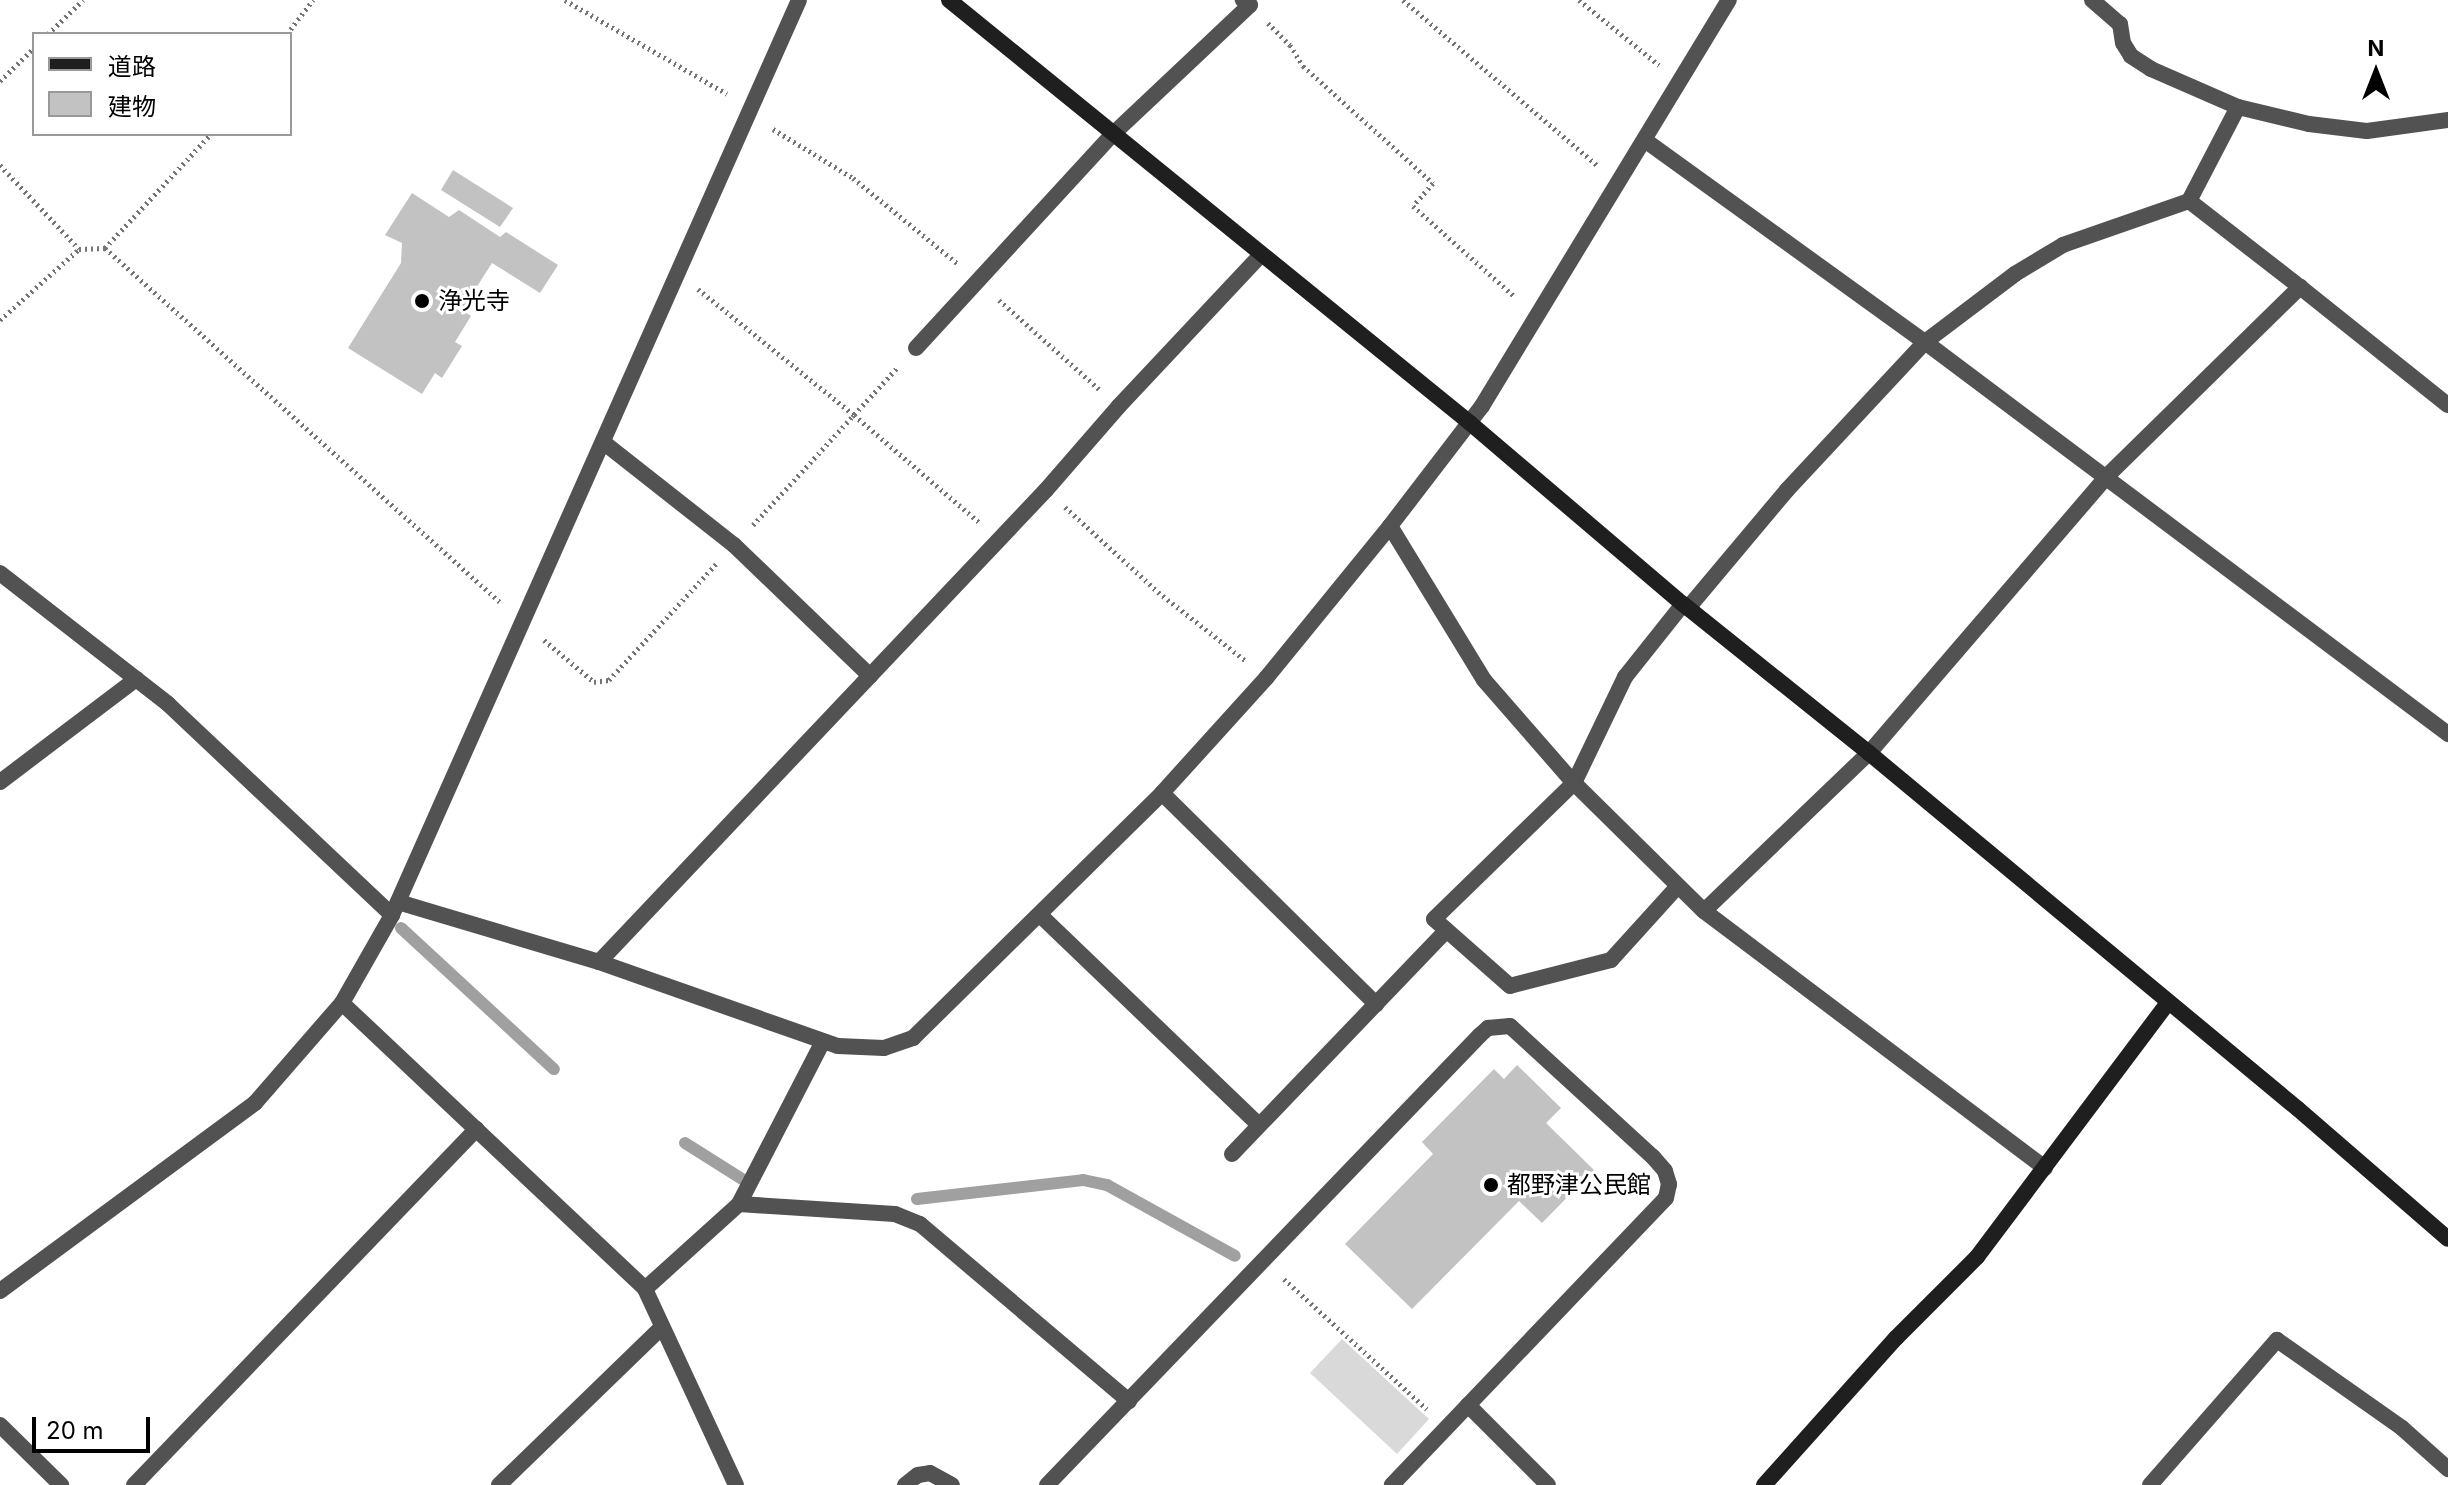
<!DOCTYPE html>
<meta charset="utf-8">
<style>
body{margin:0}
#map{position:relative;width:2448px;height:1485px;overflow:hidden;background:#fff;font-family:Inter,"Noto Sans JP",sans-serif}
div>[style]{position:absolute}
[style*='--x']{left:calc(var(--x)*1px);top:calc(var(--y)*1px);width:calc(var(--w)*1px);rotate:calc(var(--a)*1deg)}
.green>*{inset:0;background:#d9d9d9}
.stream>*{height:12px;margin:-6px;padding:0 6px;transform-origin:6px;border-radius:6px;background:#a0a0a0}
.building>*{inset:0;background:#c2c2c2}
.path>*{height:5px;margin-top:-2.5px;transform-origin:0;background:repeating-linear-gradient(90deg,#747474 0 2px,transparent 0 6px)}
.lane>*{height:16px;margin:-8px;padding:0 8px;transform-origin:8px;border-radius:8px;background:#525252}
.street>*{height:16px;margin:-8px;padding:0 8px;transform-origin:8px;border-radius:8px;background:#525252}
.secondary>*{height:16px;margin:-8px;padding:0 8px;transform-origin:8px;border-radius:8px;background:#1f1f1f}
.dots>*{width:22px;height:22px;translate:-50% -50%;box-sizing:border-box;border:4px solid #fff;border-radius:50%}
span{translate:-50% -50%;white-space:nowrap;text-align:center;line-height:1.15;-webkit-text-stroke:6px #fff;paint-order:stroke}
.poi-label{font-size:24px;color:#000}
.left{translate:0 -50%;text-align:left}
.legend{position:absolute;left:32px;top:32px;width:260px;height:104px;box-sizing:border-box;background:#fff;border:2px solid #999;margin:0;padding:10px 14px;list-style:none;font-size:24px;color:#000}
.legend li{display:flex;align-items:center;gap:16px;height:40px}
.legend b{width:40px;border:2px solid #999}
.north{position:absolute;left:2336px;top:32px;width:80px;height:80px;-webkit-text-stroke:6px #fff;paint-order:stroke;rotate:0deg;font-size:22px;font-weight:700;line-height:32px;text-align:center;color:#000}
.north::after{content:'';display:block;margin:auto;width:28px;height:36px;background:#000;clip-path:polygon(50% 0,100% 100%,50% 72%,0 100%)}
.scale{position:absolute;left:32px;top:1417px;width:118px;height:36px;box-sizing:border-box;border:4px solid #000;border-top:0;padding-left:10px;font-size:24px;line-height:28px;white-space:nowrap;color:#000;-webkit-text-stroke:6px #fff;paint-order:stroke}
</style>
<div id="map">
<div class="green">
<div style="clip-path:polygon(1342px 1339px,1429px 1419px,1397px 1454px,1310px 1373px)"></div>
</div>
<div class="stream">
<div style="--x:401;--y:928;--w:208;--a:42.7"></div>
<div style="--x:685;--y:1143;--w:67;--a:32.3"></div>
<div style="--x:917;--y:1199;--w:167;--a:-6.5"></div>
<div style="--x:1083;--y:1180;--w:25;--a:12"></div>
<div style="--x:1107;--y:1185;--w:146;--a:29"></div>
</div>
<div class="building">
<div style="clip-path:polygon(453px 170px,513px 208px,500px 227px,441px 190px)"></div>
<div style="clip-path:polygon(412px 193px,449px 217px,459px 210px,500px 237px,506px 232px,558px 265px,540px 293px,492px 263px,462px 310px,471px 316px,455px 342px,462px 346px,442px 378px,435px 373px,422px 394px,348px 348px,401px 263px,402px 243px,385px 235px)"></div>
<div style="clip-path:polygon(1517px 1065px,1561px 1108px,1546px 1123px,1594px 1170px,1542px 1223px,1519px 1201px,1412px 1309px,1345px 1244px,1433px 1154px,1422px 1142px,1494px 1069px,1504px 1079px)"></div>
</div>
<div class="path">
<div style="--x:565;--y:0;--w:187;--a:30.1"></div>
<div style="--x:1403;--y:0;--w:255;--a:40.4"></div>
<div style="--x:1579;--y:0;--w:103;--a:39.1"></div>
<div style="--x:1268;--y:23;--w:31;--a:45"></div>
<div style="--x:1290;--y:45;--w:25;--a:58"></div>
<div style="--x:1303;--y:66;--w:175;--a:42"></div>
<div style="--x:1433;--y:183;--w:30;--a:131"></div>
<div style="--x:1413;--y:206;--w:137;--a:41.7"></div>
<div style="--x:48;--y:34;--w:49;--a:-44.2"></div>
<div style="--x:287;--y:34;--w:43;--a:-52.6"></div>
<div style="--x:0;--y:81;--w:47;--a:-44.1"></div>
<div style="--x:773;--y:129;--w:94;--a:31.5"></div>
<div style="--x:853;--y:178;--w:136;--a:39.3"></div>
<div style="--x:0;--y:165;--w:115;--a:46.8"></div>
<div style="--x:105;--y:248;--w:530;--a:41.87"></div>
<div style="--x:698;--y:289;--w:201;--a:38.9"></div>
<div style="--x:854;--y:415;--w:165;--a:40.6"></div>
<div style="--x:999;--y:300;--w:134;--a:41.7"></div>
<div style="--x:0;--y:320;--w:106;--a:-41.9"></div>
<div style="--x:79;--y:249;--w:26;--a:-2"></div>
<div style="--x:105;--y:248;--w:156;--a:-47.1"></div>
<div style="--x:1065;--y:507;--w:126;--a:42.4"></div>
<div style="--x:1158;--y:592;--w:112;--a:38.1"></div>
<div style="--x:753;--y:525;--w:214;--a:-47.5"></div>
<div style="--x:544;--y:640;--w:65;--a:40"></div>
<div style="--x:594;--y:682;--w:15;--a:-8"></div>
<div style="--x:609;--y:680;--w:158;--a:-47.3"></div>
<div style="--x:1284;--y:1279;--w:193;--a:42.3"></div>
</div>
<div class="lane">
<div style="--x:1646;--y:141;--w:344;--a:35.8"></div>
<div style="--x:916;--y:348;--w:291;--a:-47.4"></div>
<div style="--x:1113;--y:134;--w:188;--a:-43.3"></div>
<div style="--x:1250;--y:5;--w:9;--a:-144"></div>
<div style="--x:603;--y:442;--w:167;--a:38.2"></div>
<div style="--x:734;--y:545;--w:189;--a:43.9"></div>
<div style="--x:1678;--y:886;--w:100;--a:132.2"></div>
<div style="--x:1611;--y:960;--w:104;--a:165.6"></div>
<div style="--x:1510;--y:986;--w:101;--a:-138.6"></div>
<div style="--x:1434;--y:919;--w:195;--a:-44.2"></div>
<div style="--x:1574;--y:783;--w:118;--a:-64.3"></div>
<div style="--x:1625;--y:677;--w:93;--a:-51.5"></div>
<div style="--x:1704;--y:911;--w:228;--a:-43.8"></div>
<div style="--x:1232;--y:1154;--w:310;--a:-46.2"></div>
</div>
<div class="street">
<div style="--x:2092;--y:0;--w:37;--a:41"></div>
<div style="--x:2120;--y:24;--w:19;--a:81"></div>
<div style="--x:2123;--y:43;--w:15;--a:58"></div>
<div style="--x:2131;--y:56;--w:24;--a:33"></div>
<div style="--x:2151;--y:69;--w:95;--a:23.6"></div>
<div style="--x:2238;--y:107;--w:73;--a:13.5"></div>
<div style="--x:2309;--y:124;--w:58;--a:6.9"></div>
<div style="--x:2367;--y:131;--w:82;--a:-7.7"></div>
<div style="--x:2189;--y:201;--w:106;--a:-62.5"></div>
<div style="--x:2300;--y:287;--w:140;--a:-142.2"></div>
<div style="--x:2189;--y:201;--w:133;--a:160.8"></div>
<div style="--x:2063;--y:245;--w:56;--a:148.9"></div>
<div style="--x:2015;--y:274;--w:113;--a:142.9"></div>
<div style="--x:1925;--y:342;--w:654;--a:36.85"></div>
<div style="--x:1390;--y:526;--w:180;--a:58.6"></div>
<div style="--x:1484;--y:680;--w:137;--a:48.9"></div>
<div style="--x:1574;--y:783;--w:182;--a:44.6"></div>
<div style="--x:1704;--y:911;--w:427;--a:37"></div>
<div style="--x:0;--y:573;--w:213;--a:37.9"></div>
<div style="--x:168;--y:704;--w:308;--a:43.3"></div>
<div style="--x:1688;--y:608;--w:154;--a:-50"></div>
<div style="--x:1787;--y:490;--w:202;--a:-47"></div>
<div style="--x:1869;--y:753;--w:364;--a:-49.3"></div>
<div style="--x:2106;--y:477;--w:272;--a:-44.4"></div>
<div style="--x:2300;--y:287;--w:189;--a:38.6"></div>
<div style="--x:0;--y:782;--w:171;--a:-37.1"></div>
<div style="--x:1162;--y:793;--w:301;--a:44.6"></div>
<div style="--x:398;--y:902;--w:210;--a:16.6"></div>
<div style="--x:599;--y:962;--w:253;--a:19.4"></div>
<div style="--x:838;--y:1046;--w:46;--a:2.5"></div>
<div style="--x:884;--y:1048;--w:31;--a:-19"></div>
<div style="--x:913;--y:1038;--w:349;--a:-44.5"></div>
<div style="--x:1162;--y:793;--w:156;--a:-47.8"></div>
<div style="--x:1267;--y:677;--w:195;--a:-50.8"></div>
<div style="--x:1390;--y:526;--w:151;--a:-52.5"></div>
<div style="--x:1482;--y:406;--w:475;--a:-58.7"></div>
<div style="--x:1040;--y:915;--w:303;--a:43.8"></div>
<div style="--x:599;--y:962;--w:650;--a:-46.56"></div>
<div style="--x:1046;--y:490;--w:111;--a:-49"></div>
<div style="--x:1119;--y:406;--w:207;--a:-46.8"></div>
<div style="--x:342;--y:1003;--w:417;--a:43.3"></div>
<div style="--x:645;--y:1289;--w:216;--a:65.1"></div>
<div style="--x:739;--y:1204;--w:156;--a:3.7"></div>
<div style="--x:895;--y:1214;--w:27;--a:22"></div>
<div style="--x:920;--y:1224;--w:274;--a:40.3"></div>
<div style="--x:645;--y:1289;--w:127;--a:-42.1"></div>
<div style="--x:739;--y:1204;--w:183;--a:-62.7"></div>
<div style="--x:0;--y:1291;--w:317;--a:-36.4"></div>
<div style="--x:255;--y:1103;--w:133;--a:-49"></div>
<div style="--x:342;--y:1003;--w:101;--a:-60.4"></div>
<div style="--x:392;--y:915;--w:1001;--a:-66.02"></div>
<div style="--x:1468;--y:1405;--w:113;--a:45"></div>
<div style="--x:0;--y:1425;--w:86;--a:44.5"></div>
<div style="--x:134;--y:1485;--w:494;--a:-46.1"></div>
<div style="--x:499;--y:1485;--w:227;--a:-44.1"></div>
<div style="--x:905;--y:1485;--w:16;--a:-38"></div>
<div style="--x:918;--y:1475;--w:12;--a:-9"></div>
<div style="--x:930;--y:1473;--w:25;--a:29"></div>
<div style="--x:1047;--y:1485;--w:624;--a:-46.1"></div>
<div style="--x:1480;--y:1035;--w:11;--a:-41"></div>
<div style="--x:1488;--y:1028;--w:22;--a:-5"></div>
<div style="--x:1510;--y:1026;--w:194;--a:42.5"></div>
<div style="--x:1653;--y:1157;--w:18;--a:49"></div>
<div style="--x:1665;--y:1171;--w:14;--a:73"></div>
<div style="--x:1669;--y:1184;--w:14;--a:102"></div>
<div style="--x:1666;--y:1198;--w:397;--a:133.7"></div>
<div style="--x:2150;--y:1485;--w:193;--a:-48.8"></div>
<div style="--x:2277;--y:1340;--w:153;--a:35.1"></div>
<div style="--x:2402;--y:1428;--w:62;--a:41.7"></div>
</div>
<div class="secondary">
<div style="--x:949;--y:0;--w:671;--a:39.07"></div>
<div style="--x:1470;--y:423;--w:280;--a:40.4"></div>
<div style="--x:1683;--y:604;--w:238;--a:38.7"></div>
<div style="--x:1869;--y:753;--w:557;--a:39.69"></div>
<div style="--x:2298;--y:1109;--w:198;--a:40.9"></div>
<div style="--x:1764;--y:1485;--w:198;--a:-48.1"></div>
<div style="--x:1896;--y:1338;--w:115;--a:-45"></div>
<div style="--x:1977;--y:1257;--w:318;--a:-53.1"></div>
</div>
<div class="dots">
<div style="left:422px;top:301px;background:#000"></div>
<div style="left:1491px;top:1185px;background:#000"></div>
</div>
<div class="poi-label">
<span class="left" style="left:438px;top:301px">浄光寺</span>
<span class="left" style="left:1507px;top:1185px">都野津公民館</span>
</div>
<ul class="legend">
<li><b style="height:10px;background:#1f1f1f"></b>道路</li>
<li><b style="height:22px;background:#c2c2c2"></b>建物</li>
</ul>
<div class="north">N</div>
<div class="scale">20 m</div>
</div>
